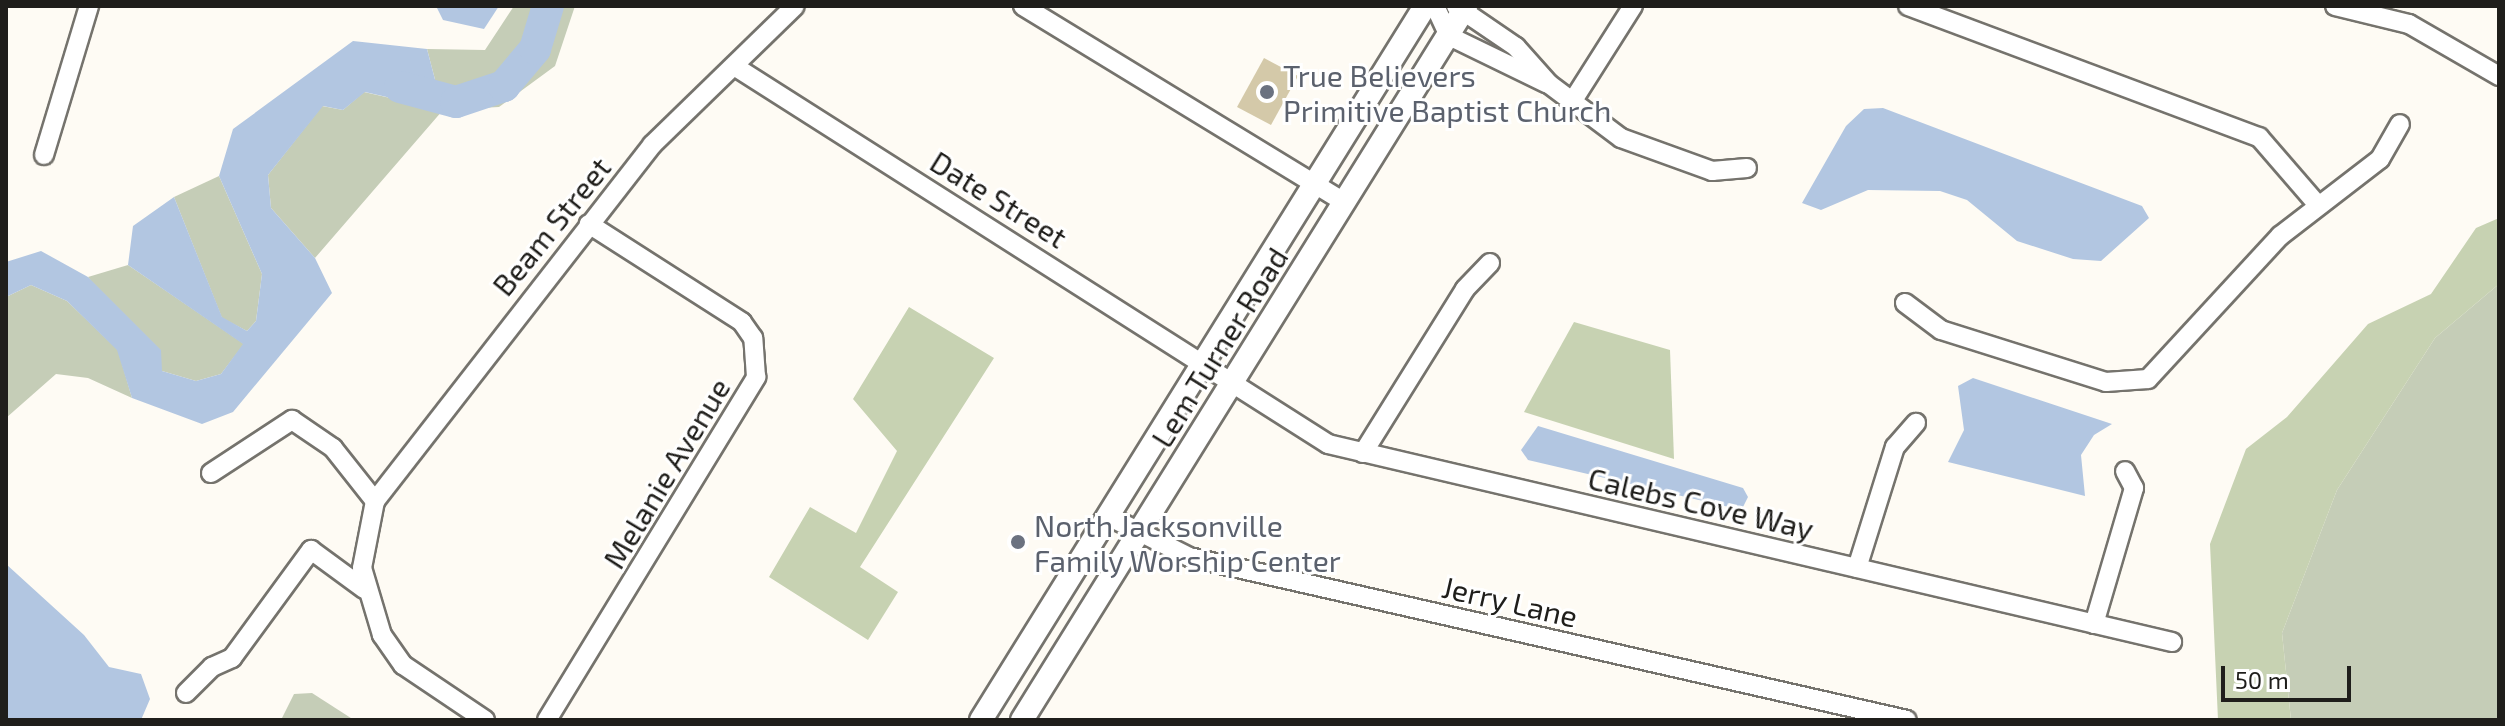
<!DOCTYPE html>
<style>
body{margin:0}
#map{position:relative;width:2505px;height:726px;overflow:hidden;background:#fefbf4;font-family:"Exo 2",sans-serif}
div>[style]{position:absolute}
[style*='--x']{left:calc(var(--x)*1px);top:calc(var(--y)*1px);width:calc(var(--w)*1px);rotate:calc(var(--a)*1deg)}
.green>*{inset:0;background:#c5cdb7}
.forest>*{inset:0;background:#c7d2b2}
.water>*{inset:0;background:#b2c6e1}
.river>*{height:32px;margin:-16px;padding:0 16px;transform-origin:16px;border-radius:16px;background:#b2c6e1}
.building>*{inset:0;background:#d4c9a9}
.roads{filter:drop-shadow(2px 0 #75736d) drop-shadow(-2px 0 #75736d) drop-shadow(0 2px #75736d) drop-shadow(0 -2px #75736d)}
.minor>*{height:18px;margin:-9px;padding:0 9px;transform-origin:9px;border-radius:9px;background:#fff}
.major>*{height:22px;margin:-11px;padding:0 11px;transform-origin:11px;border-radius:11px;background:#fff}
.dots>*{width:22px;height:22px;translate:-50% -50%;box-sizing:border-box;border:4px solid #fff;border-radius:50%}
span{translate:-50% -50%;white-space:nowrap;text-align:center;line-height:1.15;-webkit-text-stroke:6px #fff;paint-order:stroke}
.worship-label{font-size:30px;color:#5b616d}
.left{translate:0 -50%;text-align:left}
.street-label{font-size:30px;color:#1f1e1b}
.frame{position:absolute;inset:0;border:8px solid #1f1e1b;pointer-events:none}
.scale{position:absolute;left:2221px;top:666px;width:130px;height:36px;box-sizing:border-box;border:4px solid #1f1e1b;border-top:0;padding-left:10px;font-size:24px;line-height:28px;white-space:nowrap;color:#1f1e1b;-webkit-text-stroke:6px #fff;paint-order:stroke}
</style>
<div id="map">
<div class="green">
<div style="clip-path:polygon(514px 6px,575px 6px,555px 66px,499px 107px,443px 110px,315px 258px,271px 208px,268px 175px,322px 106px,343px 110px,364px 92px,443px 110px,427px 49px,485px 50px)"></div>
<div style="clip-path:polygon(219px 176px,262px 274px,256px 321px,247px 331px,222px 318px,174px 197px)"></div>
<div style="clip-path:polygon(128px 265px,244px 344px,221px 374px,196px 381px,162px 371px,88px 277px)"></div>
<div style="clip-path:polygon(2499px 284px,2499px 720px,2291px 720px,2282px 633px,2337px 490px,2435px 338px)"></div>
<div style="clip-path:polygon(31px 285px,67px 301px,118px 350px,132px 398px,88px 378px,56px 374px,6px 418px,6px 297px)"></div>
<div style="clip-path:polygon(312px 693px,354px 720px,281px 720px,294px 694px)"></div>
</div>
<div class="forest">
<div style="clip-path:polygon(2499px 218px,2499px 284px,2435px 338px,2337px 490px,2282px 633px,2291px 720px,2218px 720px,2210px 544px,2246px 449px,2287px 417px,2368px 324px,2431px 294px,2476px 228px)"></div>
<div style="clip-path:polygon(909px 307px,994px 358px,860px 567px,898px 592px,868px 640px,769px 577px,810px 507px,856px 533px,897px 451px,853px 399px)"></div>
<div style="clip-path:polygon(1574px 322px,1670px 350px,1674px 459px,1524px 412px)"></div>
</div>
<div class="water">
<div style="clip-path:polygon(436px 6px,499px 6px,484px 29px,443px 20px)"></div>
<div style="clip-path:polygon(353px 41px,427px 49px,443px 110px,365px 92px,343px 110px,323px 106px,268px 175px,271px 208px,315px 258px,332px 293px,233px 412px,202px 424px,132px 398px,117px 350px,67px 301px,31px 285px,6px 297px,6px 262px,41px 251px,88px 277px,161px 350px,162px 371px,196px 381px,221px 374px,243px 344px,128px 265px,133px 226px,174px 197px,222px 317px,247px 331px,256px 321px,262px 274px,219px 176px,233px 129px)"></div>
<div style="clip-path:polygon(1883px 108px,2142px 206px,2149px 218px,2101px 261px,2073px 259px,2017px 241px,1967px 200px,1940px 191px,1868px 190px,1821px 210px,1802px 203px,1846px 126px,1864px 109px)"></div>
<div style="clip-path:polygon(1973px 378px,2112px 424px,2094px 435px,2081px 455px,2085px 496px,1948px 462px,1964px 430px,1958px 386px)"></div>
<div style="clip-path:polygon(1538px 426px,1743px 488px,1748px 497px,1743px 507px,1733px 508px,1528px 460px,1521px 450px)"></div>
<div style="clip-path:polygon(6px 564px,84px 635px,109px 667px,141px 674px,150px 699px,141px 720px,6px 720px)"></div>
</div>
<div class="river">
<div style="--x:400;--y:87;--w:58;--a:15"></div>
<div style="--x:456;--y:102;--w:51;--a:-18.4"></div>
<div style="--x:504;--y:86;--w:48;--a:-50"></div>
<div style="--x:535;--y:49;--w:45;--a:-73.2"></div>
</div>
<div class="building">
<div style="clip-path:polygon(1264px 58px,1298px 76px,1271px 125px,1237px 107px)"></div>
</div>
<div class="roads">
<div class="minor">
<div style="--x:1023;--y:6;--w:376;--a:31.4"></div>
<div style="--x:1435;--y:6;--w:33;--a:65"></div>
<div style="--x:1449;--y:36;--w:108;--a:25.9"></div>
<div style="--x:1456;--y:6;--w:73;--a:34.3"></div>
<div style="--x:1516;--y:47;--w:50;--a:48.3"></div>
<div style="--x:1549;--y:84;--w:90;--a:36.9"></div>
<div style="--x:1621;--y:138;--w:97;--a:19.9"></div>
<div style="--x:1712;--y:171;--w:35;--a:-5"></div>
<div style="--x:1908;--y:6;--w:375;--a:20.5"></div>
<div style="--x:2259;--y:137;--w:89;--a:49.1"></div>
<div style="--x:2335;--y:6;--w:76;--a:13.7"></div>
<div style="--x:2409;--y:24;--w:104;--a:30"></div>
<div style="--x:734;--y:66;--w:704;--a:32.47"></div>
<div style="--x:1328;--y:444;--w:867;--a:13.2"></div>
<div style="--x:1572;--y:102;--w:114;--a:-57.6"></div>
<div style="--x:44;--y:155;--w:156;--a:-73.2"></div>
<div style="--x:1905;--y:303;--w:45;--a:36.9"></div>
<div style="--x:1941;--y:330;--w:173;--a:17.5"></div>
<div style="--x:2106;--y:382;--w:42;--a:-4.1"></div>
<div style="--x:2148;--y:379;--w:195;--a:-47.3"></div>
<div style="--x:2280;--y:236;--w:126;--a:-37.6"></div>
<div style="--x:2380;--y:159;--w:40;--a:-60.3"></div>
<div style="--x:1363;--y:453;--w:193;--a:-58.1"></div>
<div style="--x:1465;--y:289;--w:36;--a:-46"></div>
<div style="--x:211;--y:473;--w:97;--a:-33.2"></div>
<div style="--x:292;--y:420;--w:50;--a:34.3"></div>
<div style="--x:333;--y:448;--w:68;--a:51.6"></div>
<div style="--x:1108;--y:516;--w:91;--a:26.8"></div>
<div style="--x:1189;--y:557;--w:736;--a:12.79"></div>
<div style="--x:1857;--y:568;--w:127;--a:-72.6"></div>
<div style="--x:1895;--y:447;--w:32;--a:-49"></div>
<div style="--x:2094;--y:624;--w:142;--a:-73.6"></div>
<div style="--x:2134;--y:488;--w:19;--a:-118"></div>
<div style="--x:186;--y:693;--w:37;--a:-45"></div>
<div style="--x:212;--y:667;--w:22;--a:-24"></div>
<div style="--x:232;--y:658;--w:134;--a:-53.8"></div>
<div style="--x:311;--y:550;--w:66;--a:36.3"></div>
<div style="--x:485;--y:720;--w:99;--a:-146.1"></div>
<div style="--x:403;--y:665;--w:37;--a:-125"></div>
<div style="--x:382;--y:635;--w:70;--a:-106.6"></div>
<div style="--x:362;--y:568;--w:68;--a:-79"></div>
<div style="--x:375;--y:501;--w:451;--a:-52.1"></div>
<div style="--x:652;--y:145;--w:199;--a:-44.2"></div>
<div style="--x:547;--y:720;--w:402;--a:-58.6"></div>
<div style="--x:756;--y:377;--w:39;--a:-94"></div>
<div style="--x:753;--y:338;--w:19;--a:-125"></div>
<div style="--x:742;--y:322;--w:182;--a:-147.4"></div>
</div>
<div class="major">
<div style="--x:981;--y:720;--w:841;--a:-58.12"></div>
<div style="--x:1022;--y:720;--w:841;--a:-58.12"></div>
</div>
</div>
<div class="dots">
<div style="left:1267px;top:92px;background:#6b7280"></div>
<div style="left:1018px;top:542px;background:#6b7280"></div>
</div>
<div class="worship-label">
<span class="left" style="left:1283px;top:92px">True Believers<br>Primitive Baptist Church</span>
<span class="left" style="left:1034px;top:542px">North Jacksonville<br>Family Worship Center</span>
</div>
<div class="street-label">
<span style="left:999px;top:199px;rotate:32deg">Date Street</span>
<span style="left:551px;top:226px;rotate:-51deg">Beam Street</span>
<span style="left:1219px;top:347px;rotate:-58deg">Lem Turner Road</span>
<span style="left:666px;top:473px;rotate:-59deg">Melanie Avenue</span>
<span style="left:1701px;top:503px;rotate:13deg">Calebs Cove Way</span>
<span style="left:1510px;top:601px;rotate:13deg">Jerry Lane</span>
</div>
<div class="frame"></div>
<div class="scale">50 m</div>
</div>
